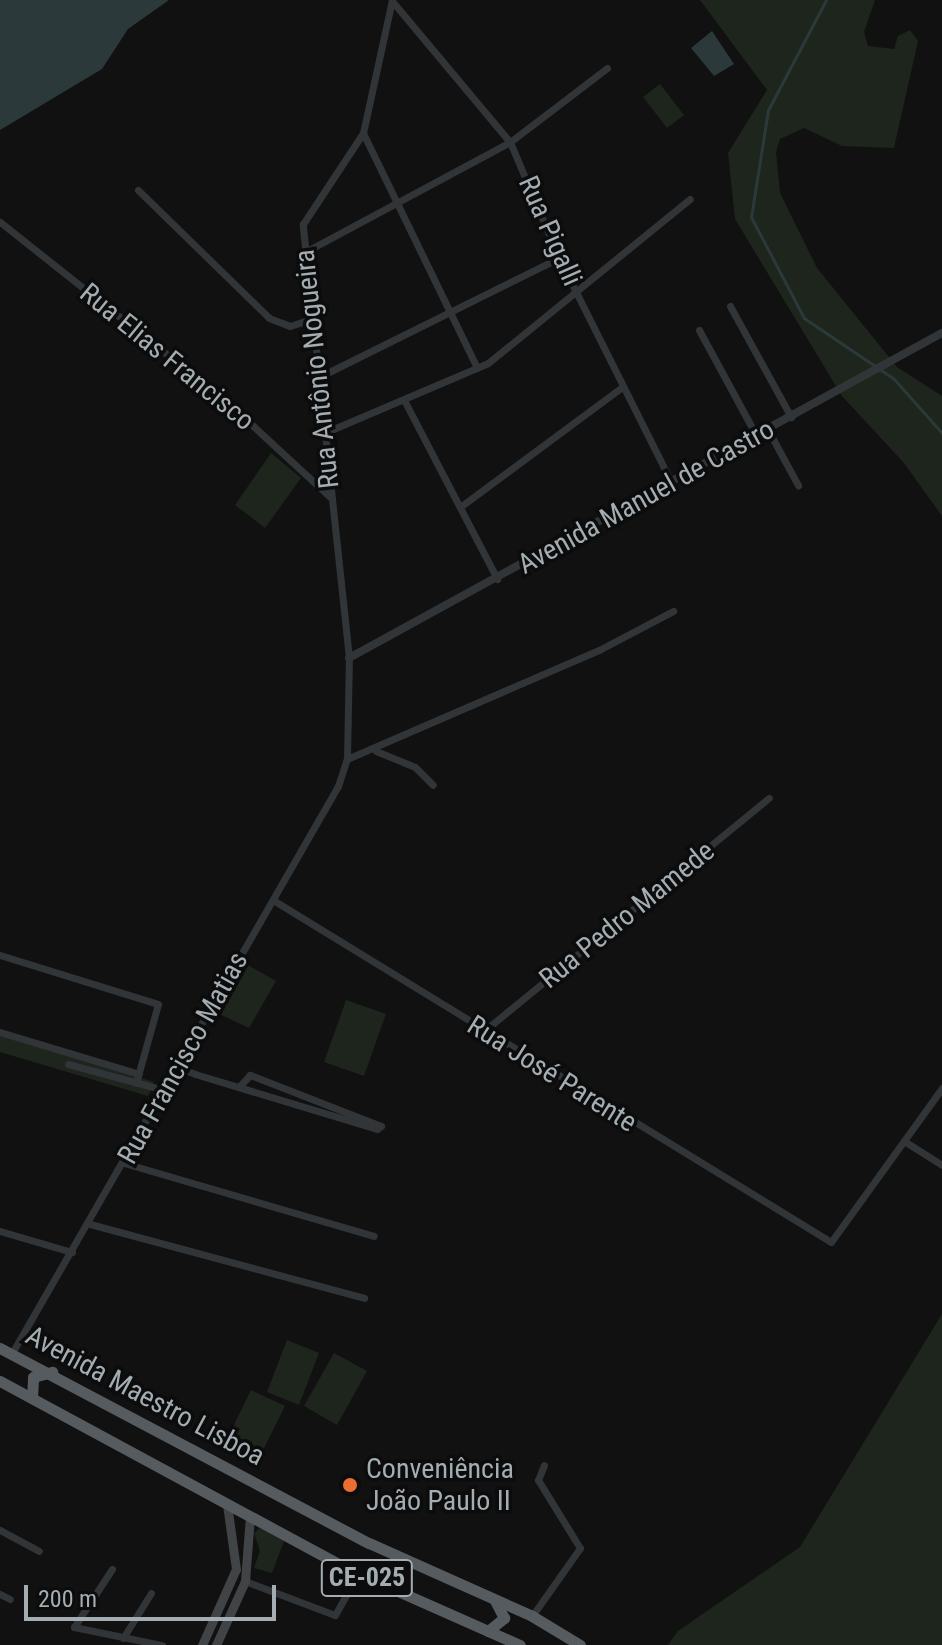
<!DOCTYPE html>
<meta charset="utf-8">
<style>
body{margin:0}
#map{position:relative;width:942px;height:1645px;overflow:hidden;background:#111112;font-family:"Roboto Condensed",sans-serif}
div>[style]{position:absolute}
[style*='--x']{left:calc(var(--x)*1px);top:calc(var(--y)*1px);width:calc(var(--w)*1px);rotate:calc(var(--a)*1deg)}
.green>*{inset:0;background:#1e251d}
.water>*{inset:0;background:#2b393a}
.stream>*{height:3px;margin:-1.5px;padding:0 1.5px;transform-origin:1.5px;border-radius:1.5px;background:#2b393a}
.minor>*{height:7px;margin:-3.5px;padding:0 3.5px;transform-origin:3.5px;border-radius:3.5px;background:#323537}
.tertiary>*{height:8px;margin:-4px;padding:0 4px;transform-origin:4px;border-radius:4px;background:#323537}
.secondary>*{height:9px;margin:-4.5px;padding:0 4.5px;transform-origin:4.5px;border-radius:4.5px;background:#404447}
.trunk>*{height:11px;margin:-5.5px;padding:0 5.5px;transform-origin:5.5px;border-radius:5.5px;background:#565b5f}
.dots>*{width:22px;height:22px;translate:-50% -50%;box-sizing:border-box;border:4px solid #0c0c0d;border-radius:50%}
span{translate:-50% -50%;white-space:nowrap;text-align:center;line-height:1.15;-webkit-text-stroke:7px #0c0c0d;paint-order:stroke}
.shield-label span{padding:2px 6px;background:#0c0c0d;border:2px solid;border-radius:6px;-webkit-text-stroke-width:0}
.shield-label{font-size:26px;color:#a3adb2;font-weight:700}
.street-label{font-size:28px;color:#a3adb2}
.poi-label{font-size:28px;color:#a3adb2}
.left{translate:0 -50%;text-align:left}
.scale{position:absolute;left:24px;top:1585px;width:252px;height:36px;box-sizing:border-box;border:4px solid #a3adb2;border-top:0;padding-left:10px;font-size:24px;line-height:28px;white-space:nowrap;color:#a3adb2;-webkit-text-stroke:6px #0c0c0d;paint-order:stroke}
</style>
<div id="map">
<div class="green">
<div style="clip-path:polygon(700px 0,875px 0,864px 32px,868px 46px,894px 49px,898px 36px,910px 30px,918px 41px,894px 148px,842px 146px,804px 128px,780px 139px,776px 152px,780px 193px,817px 268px,897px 367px,942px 396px,942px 516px,904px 463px,842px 396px,735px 219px,728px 153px,767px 90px)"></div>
<div style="clip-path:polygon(660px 84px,684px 115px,667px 128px,643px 97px)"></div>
<div style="clip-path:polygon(271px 453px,301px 478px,265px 528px,235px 505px)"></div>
<div style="clip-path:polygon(246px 964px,276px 981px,249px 1028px,217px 1013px)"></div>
<div style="clip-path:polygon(346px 1000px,386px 1014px,364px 1076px,324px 1062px)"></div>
<div style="clip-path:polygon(0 1035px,154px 1082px,148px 1096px,0 1052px)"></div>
<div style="clip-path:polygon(942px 1314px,942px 1645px,668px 1645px,678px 1631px,800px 1547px)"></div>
<div style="clip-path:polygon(287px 1340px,319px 1353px,299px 1405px,267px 1392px)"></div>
<div style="clip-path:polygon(334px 1353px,367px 1371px,337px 1425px,304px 1406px)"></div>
<div style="clip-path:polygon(251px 1390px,285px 1406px,257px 1462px,224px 1445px)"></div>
<div style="clip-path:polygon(260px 1528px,284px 1541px,272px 1573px,254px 1568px,260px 1551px,254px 1533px)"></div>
</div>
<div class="water">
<div style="clip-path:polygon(0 0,169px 0,128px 29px,102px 69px,0 130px)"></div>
<div style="clip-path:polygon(712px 31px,734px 64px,714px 76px,691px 48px)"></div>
</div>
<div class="stream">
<div style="--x:826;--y:0;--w:124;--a:117.8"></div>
<div style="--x:768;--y:110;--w:108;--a:99"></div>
<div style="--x:751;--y:217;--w:114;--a:62.3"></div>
<div style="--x:804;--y:318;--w:109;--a:34.1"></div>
<div style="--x:894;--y:379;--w:72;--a:48.4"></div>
</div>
<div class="minor">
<div style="--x:392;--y:1;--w:184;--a:50.1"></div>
<div style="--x:510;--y:142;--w:126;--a:67.1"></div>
<div style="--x:559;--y:258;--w:253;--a:63.4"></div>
<div style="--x:363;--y:133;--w:261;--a:64.1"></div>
<div style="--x:138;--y:190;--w:183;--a:44.3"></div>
<div style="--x:269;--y:318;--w:22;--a:21"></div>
<div style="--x:290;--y:326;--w:22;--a:-18"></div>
<div style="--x:0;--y:222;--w:288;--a:38.4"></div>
<div style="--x:226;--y:401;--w:142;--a:42.7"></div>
<div style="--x:305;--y:252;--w:233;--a:-28.2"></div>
<div style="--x:510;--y:142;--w:122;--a:-37.3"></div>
<div style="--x:730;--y:306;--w:127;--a:61.2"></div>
<div style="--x:699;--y:330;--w:122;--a:61.5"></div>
<div style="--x:319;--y:377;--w:268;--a:-26.4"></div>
<div style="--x:404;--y:400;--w:202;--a:62.5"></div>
<div style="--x:768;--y:430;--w:63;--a:61.4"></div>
<div style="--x:324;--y:433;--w:178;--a:-23.1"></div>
<div style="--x:488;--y:363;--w:260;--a:-39.1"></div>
<div style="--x:460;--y:507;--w:200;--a:-36.5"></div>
<div style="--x:376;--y:751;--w:42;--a:22.3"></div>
<div style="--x:415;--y:767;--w:25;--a:45"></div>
<div style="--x:347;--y:759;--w:275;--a:-23.4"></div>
<div style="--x:599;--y:650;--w:84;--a:-27.8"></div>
<div style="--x:273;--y:900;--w:654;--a:31.5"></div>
<div style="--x:831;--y:1242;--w:190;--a:-54.2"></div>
<div style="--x:0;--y:955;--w:165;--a:17.2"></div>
<div style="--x:158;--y:1004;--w:82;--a:105.6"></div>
<div style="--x:484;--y:1031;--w:368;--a:-39.3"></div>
<div style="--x:0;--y:1032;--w:145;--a:16.8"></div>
<div style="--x:68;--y:1064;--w:99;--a:15.2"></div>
<div style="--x:177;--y:1067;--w:19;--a:21"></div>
<div style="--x:195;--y:1074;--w:190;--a:16.8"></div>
<div style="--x:377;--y:1129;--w:5;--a:-37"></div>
<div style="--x:381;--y:1126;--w:141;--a:-158.7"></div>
<div style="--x:250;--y:1075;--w:16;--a:133"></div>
<div style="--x:904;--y:1141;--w:45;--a:32.3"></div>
<div style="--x:124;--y:1163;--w:260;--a:16.3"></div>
<div style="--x:90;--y:1224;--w:284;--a:15.1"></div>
<div style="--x:0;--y:1231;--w:75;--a:16.3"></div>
<div style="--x:12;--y:1353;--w:654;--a:-60.1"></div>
<div style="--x:338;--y:786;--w:28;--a:-72"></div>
<div style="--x:347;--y:759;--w:101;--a:-88.9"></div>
<div style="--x:349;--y:658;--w:436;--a:-96.1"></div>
<div style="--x:303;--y:224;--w:109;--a:-56.6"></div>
<div style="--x:363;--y:133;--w:136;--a:-77.7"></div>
<div style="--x:0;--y:1530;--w:44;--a:28.3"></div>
<div style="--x:112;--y:1569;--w:69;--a:123.2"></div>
<div style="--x:74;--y:1627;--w:90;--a:11.6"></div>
<div style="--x:245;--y:1581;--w:96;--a:20.7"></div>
<div style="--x:335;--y:1615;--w:47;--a:-60.7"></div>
<div style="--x:0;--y:1594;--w:11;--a:27"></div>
<div style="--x:532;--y:1616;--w:83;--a:-54.8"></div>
<div style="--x:580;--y:1548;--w:80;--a:-121.7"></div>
<div style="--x:538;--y:1480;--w:16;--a:-68"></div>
<div style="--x:123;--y:1638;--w:53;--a:-58.1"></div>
</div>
<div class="tertiary">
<div style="--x:349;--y:658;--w:676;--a:-28.73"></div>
</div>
<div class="secondary">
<div style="--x:202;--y:1645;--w:83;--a:-65.9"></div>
<div style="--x:236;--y:1569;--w:66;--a:-97.9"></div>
<div style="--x:216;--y:1645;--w:70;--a:-65.6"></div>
<div style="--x:245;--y:1581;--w:65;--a:-85.6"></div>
</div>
<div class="trunk">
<div style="--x:0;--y:1348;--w:417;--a:27.9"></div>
<div style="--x:369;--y:1543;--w:179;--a:24.1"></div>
<div style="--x:532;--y:1616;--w:56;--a:31.1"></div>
<div style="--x:0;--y:1381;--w:393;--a:28.4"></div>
<div style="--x:346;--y:1568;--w:190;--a:23.9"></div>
<div style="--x:32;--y:1398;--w:21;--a:-87"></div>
<div style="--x:33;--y:1377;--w:20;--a:-15"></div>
<div style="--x:488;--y:1631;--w:21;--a:-39"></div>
<div style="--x:504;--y:1618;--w:20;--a:-117"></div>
</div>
<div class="dots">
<div style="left:350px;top:1485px;background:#e96e32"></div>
</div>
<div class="shield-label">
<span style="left:367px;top:1578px">CE-025</span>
</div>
<div class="street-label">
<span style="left:550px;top:231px;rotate:66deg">Rua Pigalli</span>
<span style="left:167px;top:357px;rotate:39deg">Rua Elias Francisco</span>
<span style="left:317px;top:369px;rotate:-96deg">Rua Antônio Nogueira</span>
<span style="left:646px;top:497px;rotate:-29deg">Avenida Manuel de Castro</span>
<span style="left:627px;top:915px;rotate:-39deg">Rua Pedro Mamede</span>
<span style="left:183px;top:1058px;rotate:-61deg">Rua Francisco Matias</span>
<span style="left:552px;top:1074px;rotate:32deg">Rua José Parente</span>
<span style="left:145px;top:1396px;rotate:28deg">Avenida Maestro Lisboa</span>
</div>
<div class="poi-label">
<span class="left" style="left:366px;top:1485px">Conveniência<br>João Paulo II</span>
</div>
<div class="scale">200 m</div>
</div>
